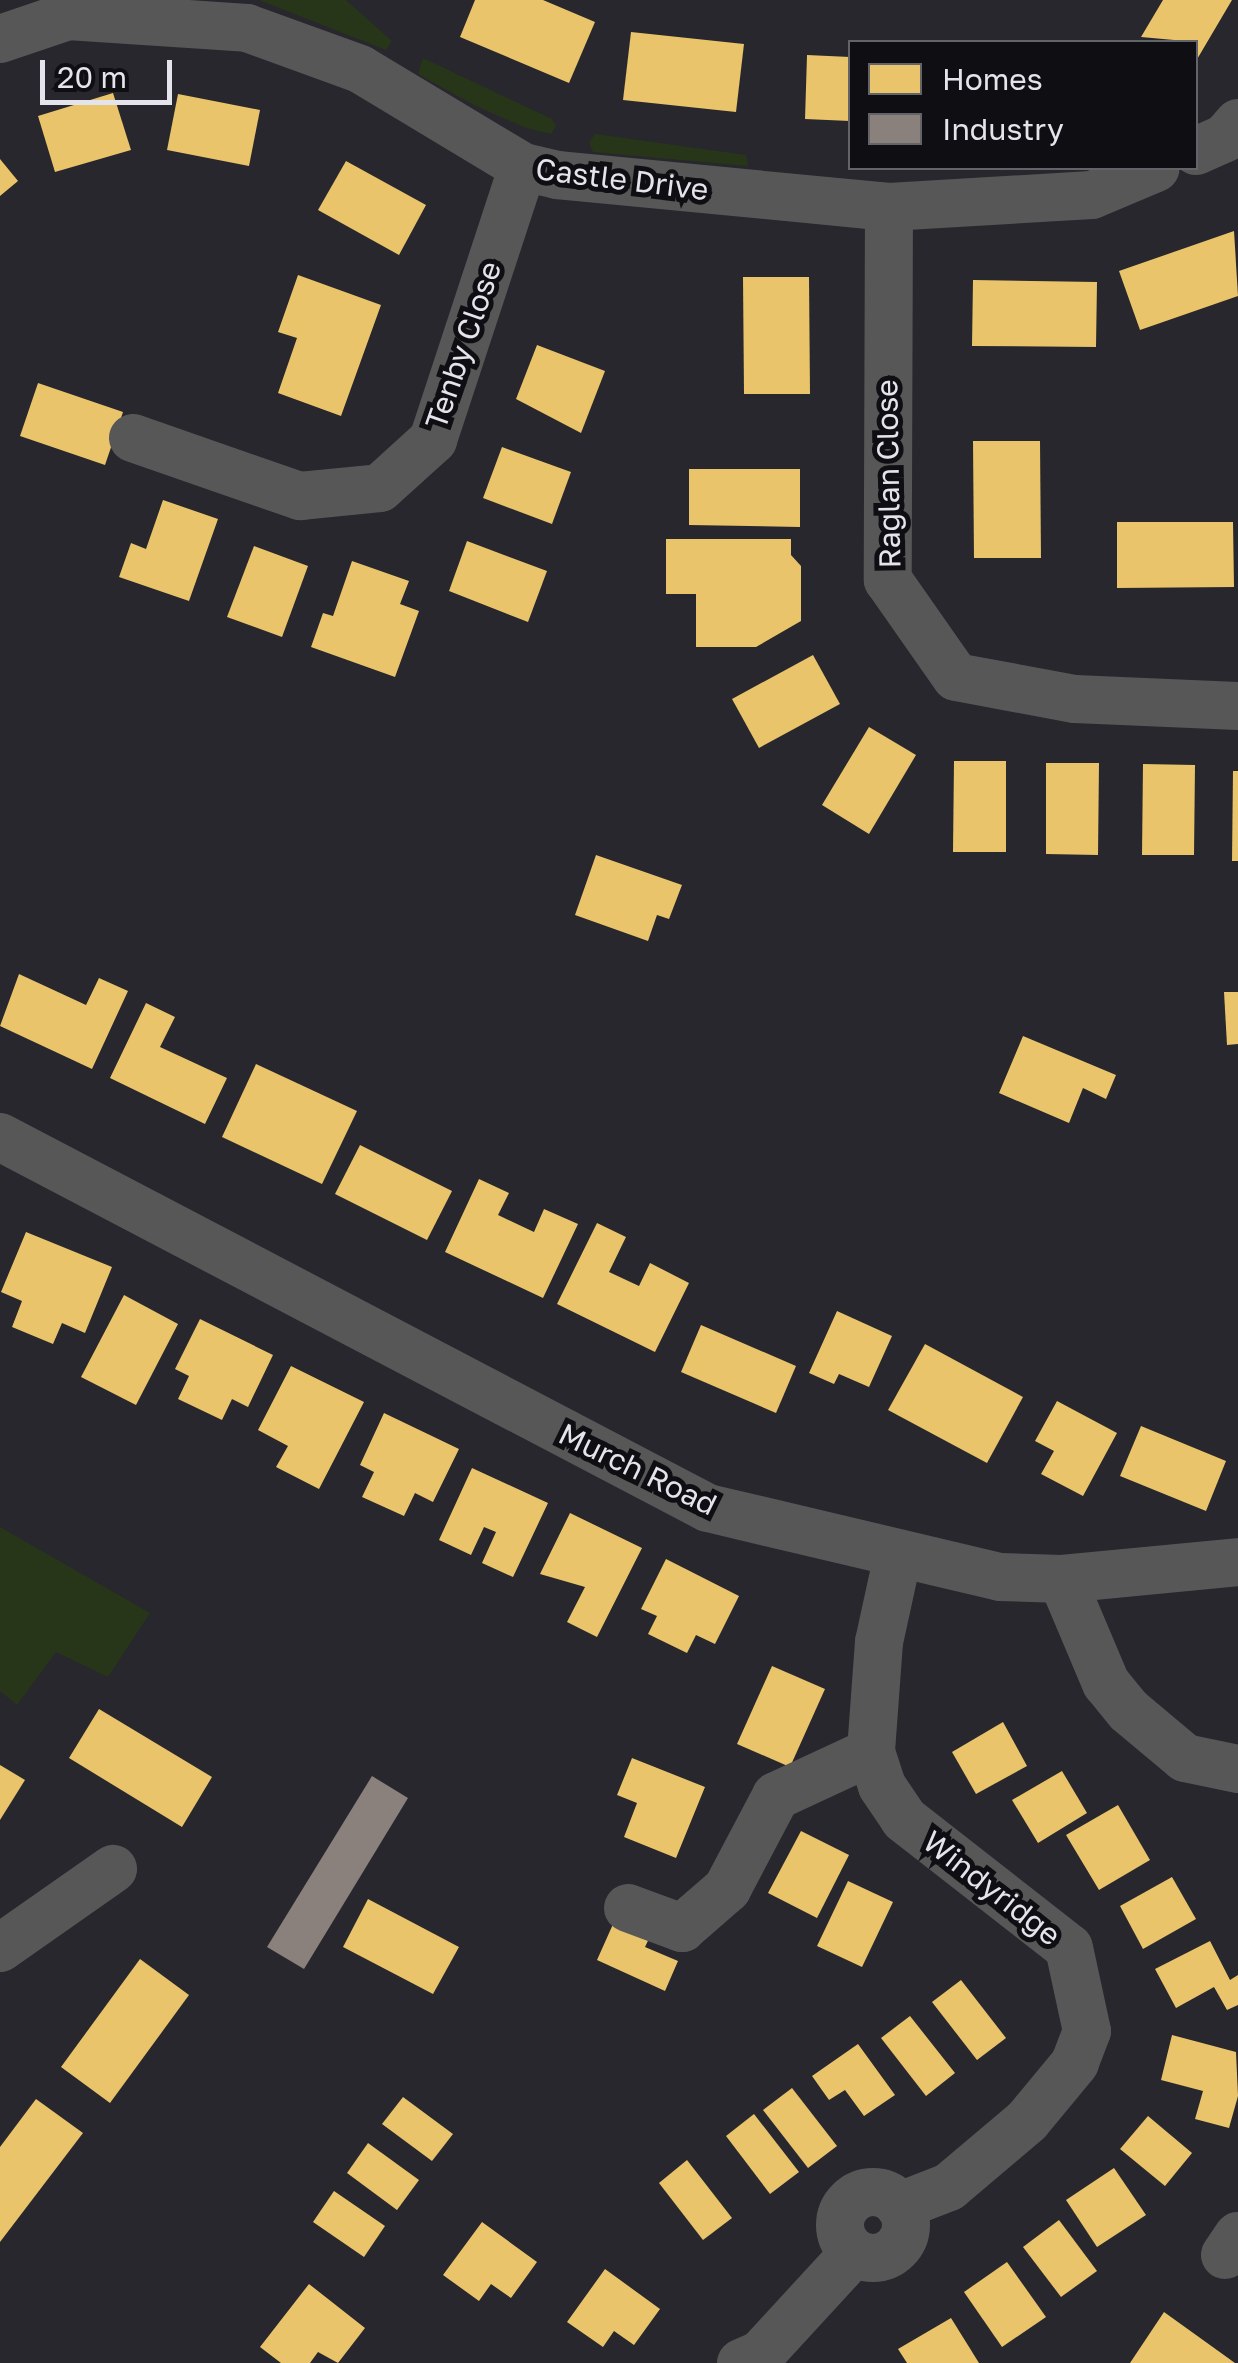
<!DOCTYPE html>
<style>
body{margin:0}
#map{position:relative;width:1238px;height:2363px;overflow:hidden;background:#27272d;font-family:"Golos Text",sans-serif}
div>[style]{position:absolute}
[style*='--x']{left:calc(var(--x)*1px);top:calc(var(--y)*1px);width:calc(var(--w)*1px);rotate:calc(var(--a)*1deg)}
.green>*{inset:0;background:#273619}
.homes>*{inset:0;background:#e9c46a}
.industry>*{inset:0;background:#8a817c}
.minor>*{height:48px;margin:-24px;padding:0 24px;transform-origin:24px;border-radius:24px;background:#585757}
.minor>.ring{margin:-24px;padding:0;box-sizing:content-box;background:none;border:48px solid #585757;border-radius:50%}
span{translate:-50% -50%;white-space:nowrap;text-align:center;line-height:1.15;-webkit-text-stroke:10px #0e0e13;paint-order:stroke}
.street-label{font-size:30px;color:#e3e4ec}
.legend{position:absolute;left:848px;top:40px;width:350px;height:130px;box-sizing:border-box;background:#0e0e13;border:2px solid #63646a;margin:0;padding:12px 18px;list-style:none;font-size:30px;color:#e3e4ec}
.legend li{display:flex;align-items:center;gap:20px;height:50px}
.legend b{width:50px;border:2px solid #63646a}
.scale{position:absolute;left:40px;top:60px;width:132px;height:45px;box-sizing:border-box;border:5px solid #e3e4ec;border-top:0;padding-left:12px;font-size:30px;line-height:35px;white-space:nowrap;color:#e3e4ec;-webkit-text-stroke:8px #0e0e13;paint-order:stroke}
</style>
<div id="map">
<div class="green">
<div style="clip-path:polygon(259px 0,346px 0,392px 41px,386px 50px)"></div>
<div style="clip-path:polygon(423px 58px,552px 119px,556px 126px,551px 134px,526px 128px,474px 105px,418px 74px)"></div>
<div style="clip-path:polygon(595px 134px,746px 155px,748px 166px,593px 152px,589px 143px)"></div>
<div style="clip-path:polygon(0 1527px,150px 1613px,108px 1677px,56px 1652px,17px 1705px,0 1691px)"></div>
</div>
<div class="homes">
<div style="clip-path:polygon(475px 0,543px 0,595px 22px,569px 83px,460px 37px)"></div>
<div style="clip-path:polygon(1163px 0,1232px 0,1196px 61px,1196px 42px,1141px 37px)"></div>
<div style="clip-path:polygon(631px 32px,744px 44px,736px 112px,623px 100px)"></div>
<div style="clip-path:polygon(807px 55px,850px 57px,850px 121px,805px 119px)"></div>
<div style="clip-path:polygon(113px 93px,131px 150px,55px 172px,38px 116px)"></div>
<div style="clip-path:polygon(178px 94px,260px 110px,249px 166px,167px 150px)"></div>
<div style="clip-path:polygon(0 159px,18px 181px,0 196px)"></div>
<div style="clip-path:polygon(346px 161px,426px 205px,399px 255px,318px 210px)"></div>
<div style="clip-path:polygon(1234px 231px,1238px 296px,1140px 330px,1119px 271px)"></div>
<div style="clip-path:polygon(298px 275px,381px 305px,341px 416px,278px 393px,297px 338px,278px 332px)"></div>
<div style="clip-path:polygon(743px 277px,809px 277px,810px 394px,744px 394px)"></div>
<div style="clip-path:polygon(973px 280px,1097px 282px,1096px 347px,972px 346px)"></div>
<div style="clip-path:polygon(537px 345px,605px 371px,581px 433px,516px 399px)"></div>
<div style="clip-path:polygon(38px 383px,123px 412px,105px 465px,20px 436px)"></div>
<div style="clip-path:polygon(973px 441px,1040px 441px,1041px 558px,974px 558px)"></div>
<div style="clip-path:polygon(502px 447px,571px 472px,552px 524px,483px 498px)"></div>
<div style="clip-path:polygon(689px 469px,800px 469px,800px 527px,689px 525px)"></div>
<div style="clip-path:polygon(163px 500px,218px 519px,189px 601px,119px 577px,131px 543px,146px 549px)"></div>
<div style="clip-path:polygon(1117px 522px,1233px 522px,1234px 587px,1117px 588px)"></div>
<div style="clip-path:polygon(666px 539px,791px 539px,791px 555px,801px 566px,801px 621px,756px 647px,696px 647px,696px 594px,666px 594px)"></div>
<div style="clip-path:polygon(467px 541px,547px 571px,528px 622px,449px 591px)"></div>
<div style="clip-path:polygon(254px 546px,308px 566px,282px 637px,227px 617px)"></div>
<div style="clip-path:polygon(352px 561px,409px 581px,400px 604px,419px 611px,395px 677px,311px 647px,323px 613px,333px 616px)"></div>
<div style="clip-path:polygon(813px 655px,840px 704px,759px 748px,732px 699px)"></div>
<div style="clip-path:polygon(869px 727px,916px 755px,869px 834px,822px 805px)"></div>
<div style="clip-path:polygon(954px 761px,1006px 761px,1006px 852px,953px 852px)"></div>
<div style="clip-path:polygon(1046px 763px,1099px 763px,1098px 855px,1046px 854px)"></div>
<div style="clip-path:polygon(1143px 764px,1195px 765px,1194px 855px,1142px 855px)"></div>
<div style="clip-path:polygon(1233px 771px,1238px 771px,1238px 861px,1232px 861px)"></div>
<div style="clip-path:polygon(596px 855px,682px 885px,669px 919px,657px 915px,648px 941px,575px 915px)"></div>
<div style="clip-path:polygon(19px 974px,86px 1005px,99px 978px,128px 991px,92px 1069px,0 1026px)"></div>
<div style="clip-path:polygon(1224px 992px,1238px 992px,1238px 1044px,1227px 1045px)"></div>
<div style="clip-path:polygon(146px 1003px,175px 1017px,160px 1047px,227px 1078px,205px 1124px,110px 1078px)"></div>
<div style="clip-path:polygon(1023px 1036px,1116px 1075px,1106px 1099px,1083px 1088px,1069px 1123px,999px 1093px)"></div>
<div style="clip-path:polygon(256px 1064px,357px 1111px,322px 1184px,222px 1137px)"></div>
<div style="clip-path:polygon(360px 1145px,452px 1191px,427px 1240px,335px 1194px)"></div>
<div style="clip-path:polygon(479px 1179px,509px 1193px,498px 1215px,534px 1232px,544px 1209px,578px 1224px,543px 1298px,445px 1252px)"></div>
<div style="clip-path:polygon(597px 1223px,626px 1237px,609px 1272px,639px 1286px,650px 1263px,689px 1283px,655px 1352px,557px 1304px)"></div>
<div style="clip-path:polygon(26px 1232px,112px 1267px,85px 1333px,62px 1323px,53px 1344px,12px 1327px,22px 1301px,1px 1292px)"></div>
<div style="clip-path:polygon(124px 1295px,178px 1324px,136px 1405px,81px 1377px)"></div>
<div style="clip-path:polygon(837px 1311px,892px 1336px,869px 1387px,839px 1374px,834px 1384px,809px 1373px)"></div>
<div style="clip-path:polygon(200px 1319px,273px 1355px,248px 1407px,232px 1399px,222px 1420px,178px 1399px,189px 1376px,175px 1369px)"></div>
<div style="clip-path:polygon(701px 1325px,796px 1366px,776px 1413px,681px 1372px)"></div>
<div style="clip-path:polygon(925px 1344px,1023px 1397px,987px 1463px,888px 1410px)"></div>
<div style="clip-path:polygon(291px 1366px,364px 1402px,319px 1489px,276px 1467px,288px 1446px,258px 1430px)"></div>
<div style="clip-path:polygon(1057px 1401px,1117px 1433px,1083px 1496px,1041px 1474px,1054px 1451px,1035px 1441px)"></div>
<div style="clip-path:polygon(384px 1413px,459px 1449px,433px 1502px,415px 1493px,404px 1516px,362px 1497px,374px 1472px,360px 1465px)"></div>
<div style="clip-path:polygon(1141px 1426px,1226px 1461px,1206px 1511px,1120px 1476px)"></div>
<div style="clip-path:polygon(472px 1468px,548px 1503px,513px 1577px,482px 1563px,496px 1532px,484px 1527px,471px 1555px,439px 1540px)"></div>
<div style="clip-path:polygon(570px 1513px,642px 1548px,597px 1637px,567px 1622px,585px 1587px,540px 1574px)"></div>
<div style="clip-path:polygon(666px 1559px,739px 1596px,715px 1644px,696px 1635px,687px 1653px,648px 1634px,657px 1616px,641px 1609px)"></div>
<div style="clip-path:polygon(772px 1666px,825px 1689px,790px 1767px,737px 1744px)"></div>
<div style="clip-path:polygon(99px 1709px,212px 1777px,182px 1827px,69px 1758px)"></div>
<div style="clip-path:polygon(1003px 1722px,1027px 1766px,976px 1794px,952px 1752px)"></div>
<div style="clip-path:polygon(632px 1758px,705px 1787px,676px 1858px,624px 1837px,637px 1803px,617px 1795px)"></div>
<div style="clip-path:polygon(0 1765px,25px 1780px,0 1820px)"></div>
<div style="clip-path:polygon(1062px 1771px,1087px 1813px,1038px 1843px,1012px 1800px)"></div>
<div style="clip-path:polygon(1118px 1805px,1150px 1860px,1099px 1890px,1066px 1835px)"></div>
<div style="clip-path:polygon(801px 1831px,849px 1855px,817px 1918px,768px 1893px)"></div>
<div style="clip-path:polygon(1172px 1877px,1196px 1919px,1143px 1949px,1120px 1906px)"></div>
<div style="clip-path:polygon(848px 1881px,893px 1902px,862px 1967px,817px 1946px)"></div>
<div style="clip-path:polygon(368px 1899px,459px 1947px,433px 1994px,343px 1947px)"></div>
<div style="clip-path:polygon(618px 1913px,654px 1928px,645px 1947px,678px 1961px,665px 1991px,597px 1960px)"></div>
<div style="clip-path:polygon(1210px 1941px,1230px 1980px,1238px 1975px,1238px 2005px,1227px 2010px,1214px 1987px,1176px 2008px,1155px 1969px)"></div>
<div style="clip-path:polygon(140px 1959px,189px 1995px,110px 2103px,61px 2067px)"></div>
<div style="clip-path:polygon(961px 1980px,1006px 2038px,977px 2060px,932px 2002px)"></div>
<div style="clip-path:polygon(910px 2016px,955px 2073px,926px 2096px,881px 2038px)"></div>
<div style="clip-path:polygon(1172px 2035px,1236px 2052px,1238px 2096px,1229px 2128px,1195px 2119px,1203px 2091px,1161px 2080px)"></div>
<div style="clip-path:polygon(858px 2044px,895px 2095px,864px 2116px,845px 2090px,829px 2100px,812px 2076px)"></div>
<div style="clip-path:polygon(792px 2088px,837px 2146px,808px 2168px,763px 2110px)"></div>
<div style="clip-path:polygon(403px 2097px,453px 2134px,432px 2161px,382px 2124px)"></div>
<div style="clip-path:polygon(36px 2099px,83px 2133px,0 2242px,0 2147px)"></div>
<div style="clip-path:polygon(754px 2114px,799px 2172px,770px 2194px,726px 2136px)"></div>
<div style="clip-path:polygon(1148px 2116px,1192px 2153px,1165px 2186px,1120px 2149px)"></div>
<div style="clip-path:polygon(368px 2143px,419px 2180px,397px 2210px,347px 2173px)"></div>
<div style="clip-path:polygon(687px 2160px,732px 2218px,703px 2240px,659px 2183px)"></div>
<div style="clip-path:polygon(1114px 2168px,1146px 2215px,1097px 2247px,1066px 2200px)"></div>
<div style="clip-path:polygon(334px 2191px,385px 2226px,364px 2257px,313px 2222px)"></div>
<div style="clip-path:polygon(1059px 2220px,1097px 2271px,1061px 2297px,1023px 2247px)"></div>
<div style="clip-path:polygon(482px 2222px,537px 2262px,511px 2298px,491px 2284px,479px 2301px,443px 2275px)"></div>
<div style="clip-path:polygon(1007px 2262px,1046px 2317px,1002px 2347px,964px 2292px)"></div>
<div style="clip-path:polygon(605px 2269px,660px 2309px,634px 2345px,614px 2331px,603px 2347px,567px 2322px)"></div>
<div style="clip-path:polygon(309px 2284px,365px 2328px,338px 2363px,318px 2352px,310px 2363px,281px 2363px,260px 2347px)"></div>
<div style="clip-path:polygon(1164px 2312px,1235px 2363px,1130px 2363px)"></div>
<div style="clip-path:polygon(951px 2318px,979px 2363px,907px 2363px,898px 2349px)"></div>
</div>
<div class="industry">
<div style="clip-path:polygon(372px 1776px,408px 1798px,304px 1969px,267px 1947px)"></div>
</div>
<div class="minor">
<div style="--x:0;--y:39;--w:72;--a:-18.7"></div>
<div style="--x:68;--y:16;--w:179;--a:3.8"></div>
<div style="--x:247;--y:28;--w:120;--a:19.9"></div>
<div style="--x:360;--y:69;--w:190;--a:31"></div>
<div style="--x:523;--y:167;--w:35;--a:13"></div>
<div style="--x:557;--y:175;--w:334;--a:5.5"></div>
<div style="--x:889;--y:207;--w:203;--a:-3.4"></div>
<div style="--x:1092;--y:195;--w:69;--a:-22.9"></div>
<div style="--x:1196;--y:151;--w:32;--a:-24"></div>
<div style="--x:1225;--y:138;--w:20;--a:-49"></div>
<div style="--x:889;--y:207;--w:373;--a:90.2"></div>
<div style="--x:888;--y:580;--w:118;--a:55"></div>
<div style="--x:956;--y:677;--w:121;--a:10.5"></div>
<div style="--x:1075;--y:699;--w:163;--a:2.5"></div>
<div style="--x:133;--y:438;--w:177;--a:19.2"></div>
<div style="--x:300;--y:496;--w:80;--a:-5.7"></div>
<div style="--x:380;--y:488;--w:72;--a:-42.2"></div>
<div style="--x:433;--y:440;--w:287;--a:-71.8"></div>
<div style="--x:0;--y:1137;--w:799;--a:27.66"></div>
<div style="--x:708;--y:1508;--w:300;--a:13.3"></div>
<div style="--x:1000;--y:1577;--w:62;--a:1.8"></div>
<div style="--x:1062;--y:1579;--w:177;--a:-5.5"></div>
<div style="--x:898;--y:1555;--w:89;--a:102.3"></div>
<div style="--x:879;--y:1642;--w:110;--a:94.2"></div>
<div style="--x:871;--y:1752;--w:36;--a:72"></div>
<div style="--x:882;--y:1786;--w:40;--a:56"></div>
<div style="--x:904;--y:1819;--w:209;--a:38"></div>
<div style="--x:1069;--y:1948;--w:85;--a:77.8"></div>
<div style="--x:1087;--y:2031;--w:34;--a:111"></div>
<div style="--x:1075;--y:2063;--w:75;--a:129.6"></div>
<div style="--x:1027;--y:2121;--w:102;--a:139.8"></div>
<div style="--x:949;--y:2187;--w:53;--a:158.8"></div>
<div style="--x:1062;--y:1579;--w:113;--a:67.1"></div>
<div style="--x:1106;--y:1683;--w:36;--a:51"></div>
<div style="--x:1129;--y:1711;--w:73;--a:40"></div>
<div style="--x:1185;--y:1758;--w:54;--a:11.7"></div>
<div style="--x:628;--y:1908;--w:58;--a:20.3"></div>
<div style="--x:682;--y:1928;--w:60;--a:-40.9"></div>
<div style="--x:727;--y:1889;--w:105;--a:-62.2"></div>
<div style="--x:776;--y:1796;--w:105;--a:-24.9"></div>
<div style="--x:0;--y:1948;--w:138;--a:-35"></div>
<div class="ring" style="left:840px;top:2192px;width:18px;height:18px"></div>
<div style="--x:1225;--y:2255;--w:23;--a:-56"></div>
<div style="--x:741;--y:2363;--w:22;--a:-24"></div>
<div style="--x:761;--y:2354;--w:137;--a:-47.4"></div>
</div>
<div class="street-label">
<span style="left:622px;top:179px;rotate:7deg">Castle Drive</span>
<span style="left:463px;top:345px;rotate:-71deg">Tenby Close</span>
<span style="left:888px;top:474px;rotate:-91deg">Raglan Close</span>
<span style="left:638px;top:1469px;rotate:26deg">Murch Road</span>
<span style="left:992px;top:1888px;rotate:38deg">Windyridge</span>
</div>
<ul class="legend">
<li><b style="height:28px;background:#e9c46a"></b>Homes</li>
<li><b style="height:28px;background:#8a817c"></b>Industry</li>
</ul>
<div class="scale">20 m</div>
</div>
